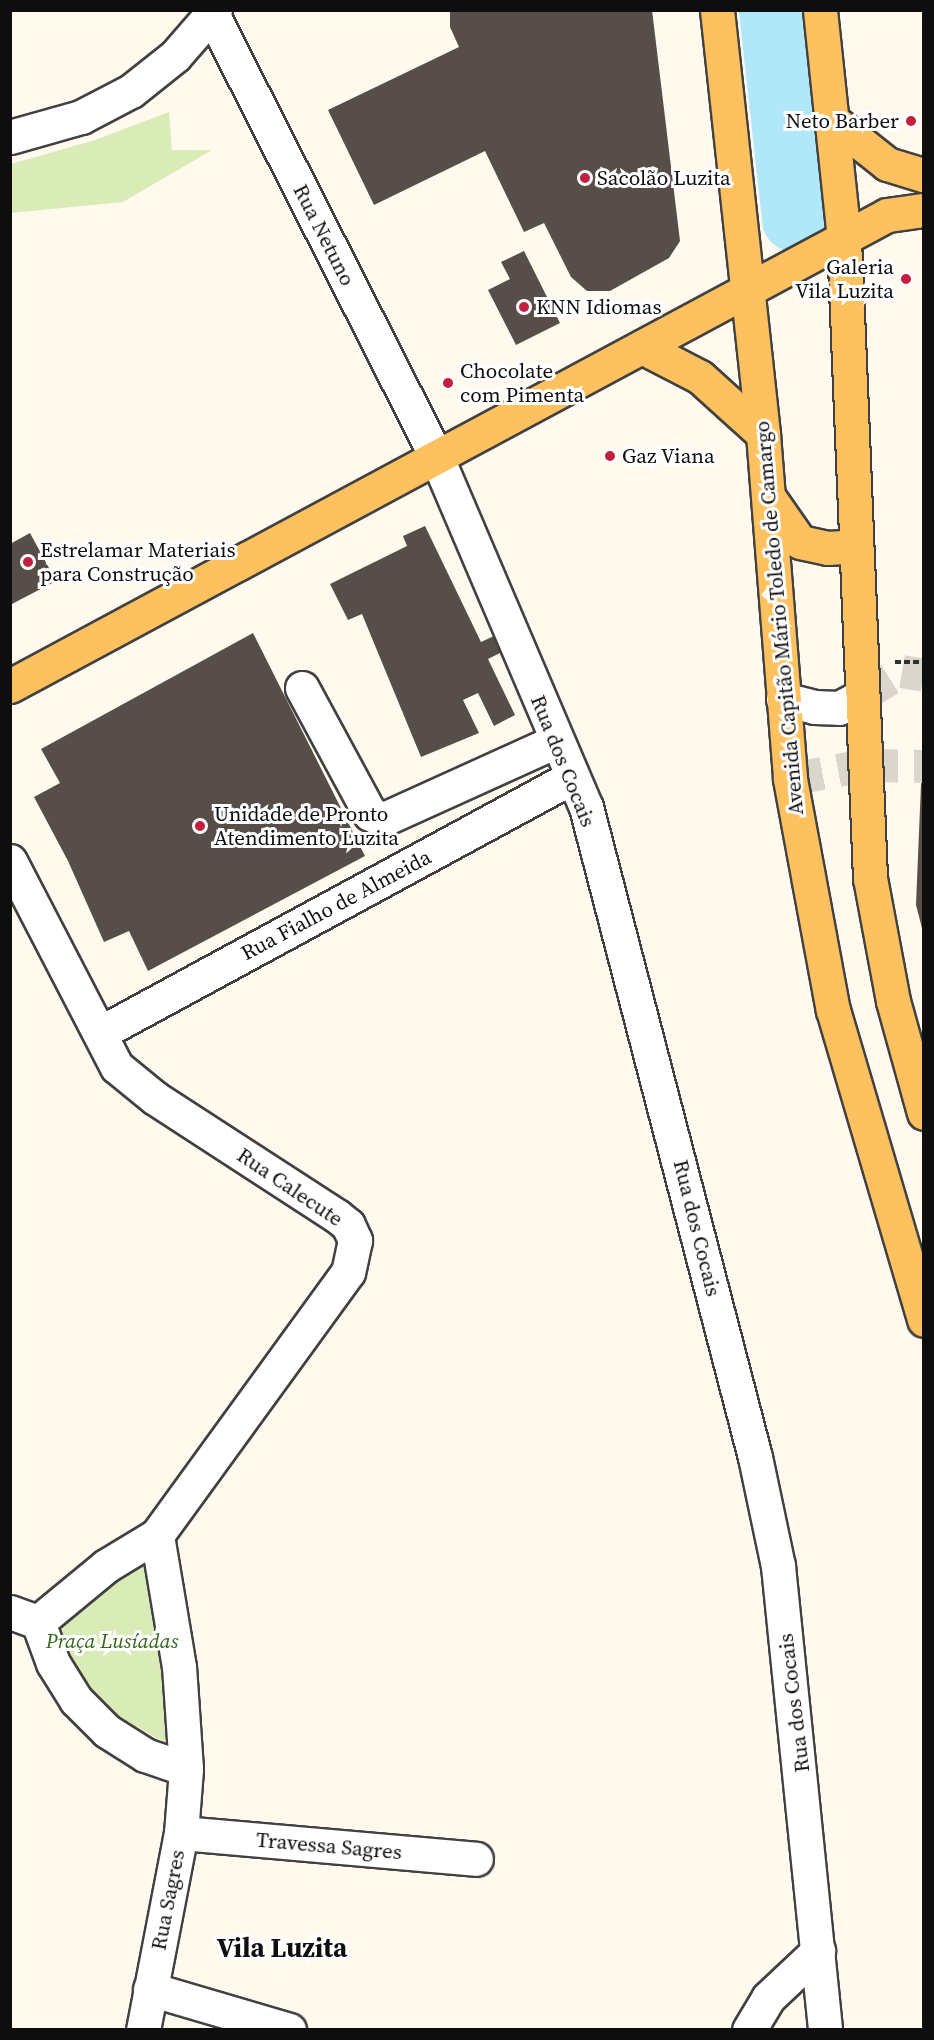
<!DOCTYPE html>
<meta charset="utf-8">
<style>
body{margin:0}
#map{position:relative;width:934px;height:2040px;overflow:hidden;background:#fff9ee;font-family:"Source Serif 4",serif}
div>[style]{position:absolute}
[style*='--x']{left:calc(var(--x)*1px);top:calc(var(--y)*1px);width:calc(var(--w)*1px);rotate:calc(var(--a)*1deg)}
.green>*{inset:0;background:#d9ebb6}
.river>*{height:63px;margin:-31.5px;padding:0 31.5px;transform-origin:31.5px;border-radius:31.5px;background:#b0e8f9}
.building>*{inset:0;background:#574d49}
.minor-tunnel>*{height:33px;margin-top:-16.5px;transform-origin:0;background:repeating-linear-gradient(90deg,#dbd6cc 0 33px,transparent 0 49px)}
.path>*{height:4px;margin-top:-2px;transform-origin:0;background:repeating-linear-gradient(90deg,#303030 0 6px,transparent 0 9px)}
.roads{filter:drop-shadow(2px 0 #414141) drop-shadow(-2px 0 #414141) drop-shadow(0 2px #414141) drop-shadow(0 -2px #414141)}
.minor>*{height:33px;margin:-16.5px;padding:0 16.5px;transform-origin:16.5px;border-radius:16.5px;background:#fff}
.major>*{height:33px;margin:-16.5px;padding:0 16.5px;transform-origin:16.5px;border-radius:16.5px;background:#fec15f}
.dots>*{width:16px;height:16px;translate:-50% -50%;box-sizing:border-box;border:3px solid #fff;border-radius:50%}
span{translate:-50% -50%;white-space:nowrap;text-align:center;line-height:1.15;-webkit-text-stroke:6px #fff;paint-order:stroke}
.poi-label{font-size:21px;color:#0e0e0e}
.right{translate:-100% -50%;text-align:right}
.left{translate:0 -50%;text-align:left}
.street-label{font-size:21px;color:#0e0e0e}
.park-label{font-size:21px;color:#36681b;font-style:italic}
.district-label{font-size:27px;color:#0e0e0e;font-weight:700}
.frame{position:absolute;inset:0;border:12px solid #0e0e0e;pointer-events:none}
</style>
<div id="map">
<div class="green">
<div style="clip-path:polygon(169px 112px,172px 150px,212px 150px,123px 202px,11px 213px,11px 164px,95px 140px)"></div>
<div style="clip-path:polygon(144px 1565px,161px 1669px,166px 1743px,119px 1717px,91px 1689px,70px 1655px,59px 1628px,117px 1581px)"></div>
</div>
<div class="river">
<div style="--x:770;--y:10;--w:211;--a:83.7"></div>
</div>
<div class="building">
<div style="clip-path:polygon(450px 10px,652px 10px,680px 241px,669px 258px,610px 291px,587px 291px,571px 277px,544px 223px,524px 232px,485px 151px,374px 205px,328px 110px,459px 47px,450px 27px)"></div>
<div style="clip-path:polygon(524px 251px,560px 323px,516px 345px,488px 290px,510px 279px,501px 262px)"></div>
<div style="clip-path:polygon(425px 526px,481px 642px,494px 636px,502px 652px,488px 659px,515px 715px,494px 726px,478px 693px,463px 700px,479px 733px,421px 757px,362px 614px,348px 620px,330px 584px,407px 546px,403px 536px)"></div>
<div style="clip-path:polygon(30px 533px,56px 581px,10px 605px,10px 544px)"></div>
<div style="clip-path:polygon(253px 633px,365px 856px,148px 971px,129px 931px,104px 942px,68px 861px,34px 797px,60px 783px,41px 749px)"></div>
<div style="clip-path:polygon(922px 760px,924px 760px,923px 932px,916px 905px)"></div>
</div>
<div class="minor-tunnel">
<div style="--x:862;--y:696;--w:47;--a:-32"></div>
<div style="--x:902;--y:671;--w:22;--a:10"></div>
<div style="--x:790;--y:779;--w:76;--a:-10.6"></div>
<div style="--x:865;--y:765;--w:59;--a:1"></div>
</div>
<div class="path">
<div style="--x:895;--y:662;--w:29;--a:0"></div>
</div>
<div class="roads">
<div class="minor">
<div style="--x:210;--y:10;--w:502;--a:63.13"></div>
<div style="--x:437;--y:458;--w:379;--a:66.9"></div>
<div style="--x:586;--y:807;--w:672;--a:75.43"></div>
<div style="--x:755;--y:1457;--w:111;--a:78.1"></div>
<div style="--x:778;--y:1566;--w:466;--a:84.2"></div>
<div style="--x:10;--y:137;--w:74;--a:-15.7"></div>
<div style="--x:81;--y:117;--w:56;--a:-27.5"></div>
<div style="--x:131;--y:91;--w:56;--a:-38.5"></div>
<div style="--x:175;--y:56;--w:61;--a:-49"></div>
<div style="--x:302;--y:688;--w:143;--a:61.6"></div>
<div style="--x:370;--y:814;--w:15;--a:20"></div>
<div style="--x:384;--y:819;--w:189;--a:-24.4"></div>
<div style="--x:783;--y:699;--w:32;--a:14"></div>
<div style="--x:814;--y:707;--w:25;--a:2"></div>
<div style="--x:839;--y:708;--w:26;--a:-28"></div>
<div style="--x:10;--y:861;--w:232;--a:62.6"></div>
<div style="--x:117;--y:1067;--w:49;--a:39.2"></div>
<div style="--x:155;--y:1098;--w:217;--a:33"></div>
<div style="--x:337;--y:1216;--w:14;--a:39"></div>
<div style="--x:348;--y:1225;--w:17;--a:65"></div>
<div style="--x:355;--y:1240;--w:33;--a:102"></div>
<div style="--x:348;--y:1272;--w:325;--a:126"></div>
<div style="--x:157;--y:1535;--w:60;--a:148.7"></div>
<div style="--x:106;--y:1566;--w:88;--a:140.5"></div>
<div style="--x:100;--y:1033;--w:537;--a:-28.47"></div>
<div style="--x:10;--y:1612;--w:30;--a:20"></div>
<div style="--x:38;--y:1622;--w:44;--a:69.9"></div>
<div style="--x:53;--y:1663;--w:44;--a:58.1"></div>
<div style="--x:76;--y:1700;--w:44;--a:45"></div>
<div style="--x:107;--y:1731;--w:45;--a:32.3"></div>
<div style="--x:145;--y:1755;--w:43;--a:18.9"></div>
<div style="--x:181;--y:1833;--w:296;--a:5"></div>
<div style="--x:150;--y:1989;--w:145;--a:16.4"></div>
<div style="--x:143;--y:2030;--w:201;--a:-79.1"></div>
<div style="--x:181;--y:1833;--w:64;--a:-85.5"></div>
<div style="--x:186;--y:1769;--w:102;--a:-93.9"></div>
<div style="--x:179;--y:1667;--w:134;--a:-99.5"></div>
<div style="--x:749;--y:2030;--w:37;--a:-59"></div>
<div style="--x:768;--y:1998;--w:69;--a:-43.2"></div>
</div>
<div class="major">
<div style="--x:717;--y:10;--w:426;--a:83.8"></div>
<div style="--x:763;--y:434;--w:346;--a:85.5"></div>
<div style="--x:790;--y:779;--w:235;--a:79.5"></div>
<div style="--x:833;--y:1010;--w:323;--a:73.6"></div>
<div style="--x:820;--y:10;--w:230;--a:84"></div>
<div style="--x:844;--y:239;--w:640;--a:87.67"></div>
<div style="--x:870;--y:878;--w:125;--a:79.4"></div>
<div style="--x:893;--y:1001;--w:116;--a:74.5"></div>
<div style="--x:833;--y:121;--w:69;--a:38.5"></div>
<div style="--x:887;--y:164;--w:39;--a:17"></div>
<div style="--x:642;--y:347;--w:65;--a:27.3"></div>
<div style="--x:700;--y:377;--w:85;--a:42.1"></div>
<div style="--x:770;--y:499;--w:52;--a:55.1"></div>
<div style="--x:800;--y:542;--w:29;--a:12"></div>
<div style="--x:828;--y:548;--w:26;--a:-4"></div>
<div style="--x:10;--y:686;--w:995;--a:-28.24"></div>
<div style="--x:887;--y:215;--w:37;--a:-8"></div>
</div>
</div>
<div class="dots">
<div style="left:911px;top:121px;background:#c41f3e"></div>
<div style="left:585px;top:178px;background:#c41f3e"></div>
<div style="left:906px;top:279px;background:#c41f3e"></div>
<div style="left:524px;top:307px;background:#c41f3e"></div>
<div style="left:448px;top:383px;background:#c41f3e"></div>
<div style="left:610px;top:456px;background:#c41f3e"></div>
<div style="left:28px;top:562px;background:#c41f3e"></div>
<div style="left:200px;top:826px;background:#c41f3e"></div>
</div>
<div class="poi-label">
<span class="right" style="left:899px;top:121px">Neto Barber</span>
<span class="left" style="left:597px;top:178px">Sacolão Luzita</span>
<span class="right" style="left:894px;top:279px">Galeria<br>Vila Luzita</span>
<span class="left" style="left:536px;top:307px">KNN Idiomas</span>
<span class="left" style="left:460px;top:383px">Chocolate<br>com Pimenta</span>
<span class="left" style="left:622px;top:456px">Gaz Viana</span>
<span class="left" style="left:40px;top:562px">Estrelamar Materiais<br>para Construção</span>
<span class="left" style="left:214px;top:826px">Unidade de Pronto<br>Atendimento Luzita</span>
</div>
<div class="street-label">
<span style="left:324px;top:235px;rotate:63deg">Rua Netuno</span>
<span style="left:779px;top:618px;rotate:-95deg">Avenida Capitão Mário Toledo de Camargo</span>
<span style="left:563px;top:761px;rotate:68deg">Rua dos Cocais</span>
<span style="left:336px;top:905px;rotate:-28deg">Rua Fialho de Almeida</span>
<span style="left:290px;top:1187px;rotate:34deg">Rua Calecute</span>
<span style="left:697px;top:1228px;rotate:76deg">Rua dos Cocais</span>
<span style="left:794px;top:1703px;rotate:-97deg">Rua dos Cocais</span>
<span style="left:329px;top:1846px;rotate:5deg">Travessa Sagres</span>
<span style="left:168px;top:1900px;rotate:-79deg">Rua Sagres</span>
</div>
<div class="park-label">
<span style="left:112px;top:1641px">Praça Lusíadas</span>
</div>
<div class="district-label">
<span style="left:282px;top:1948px">Vila Luzita</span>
</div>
<div class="frame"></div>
</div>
